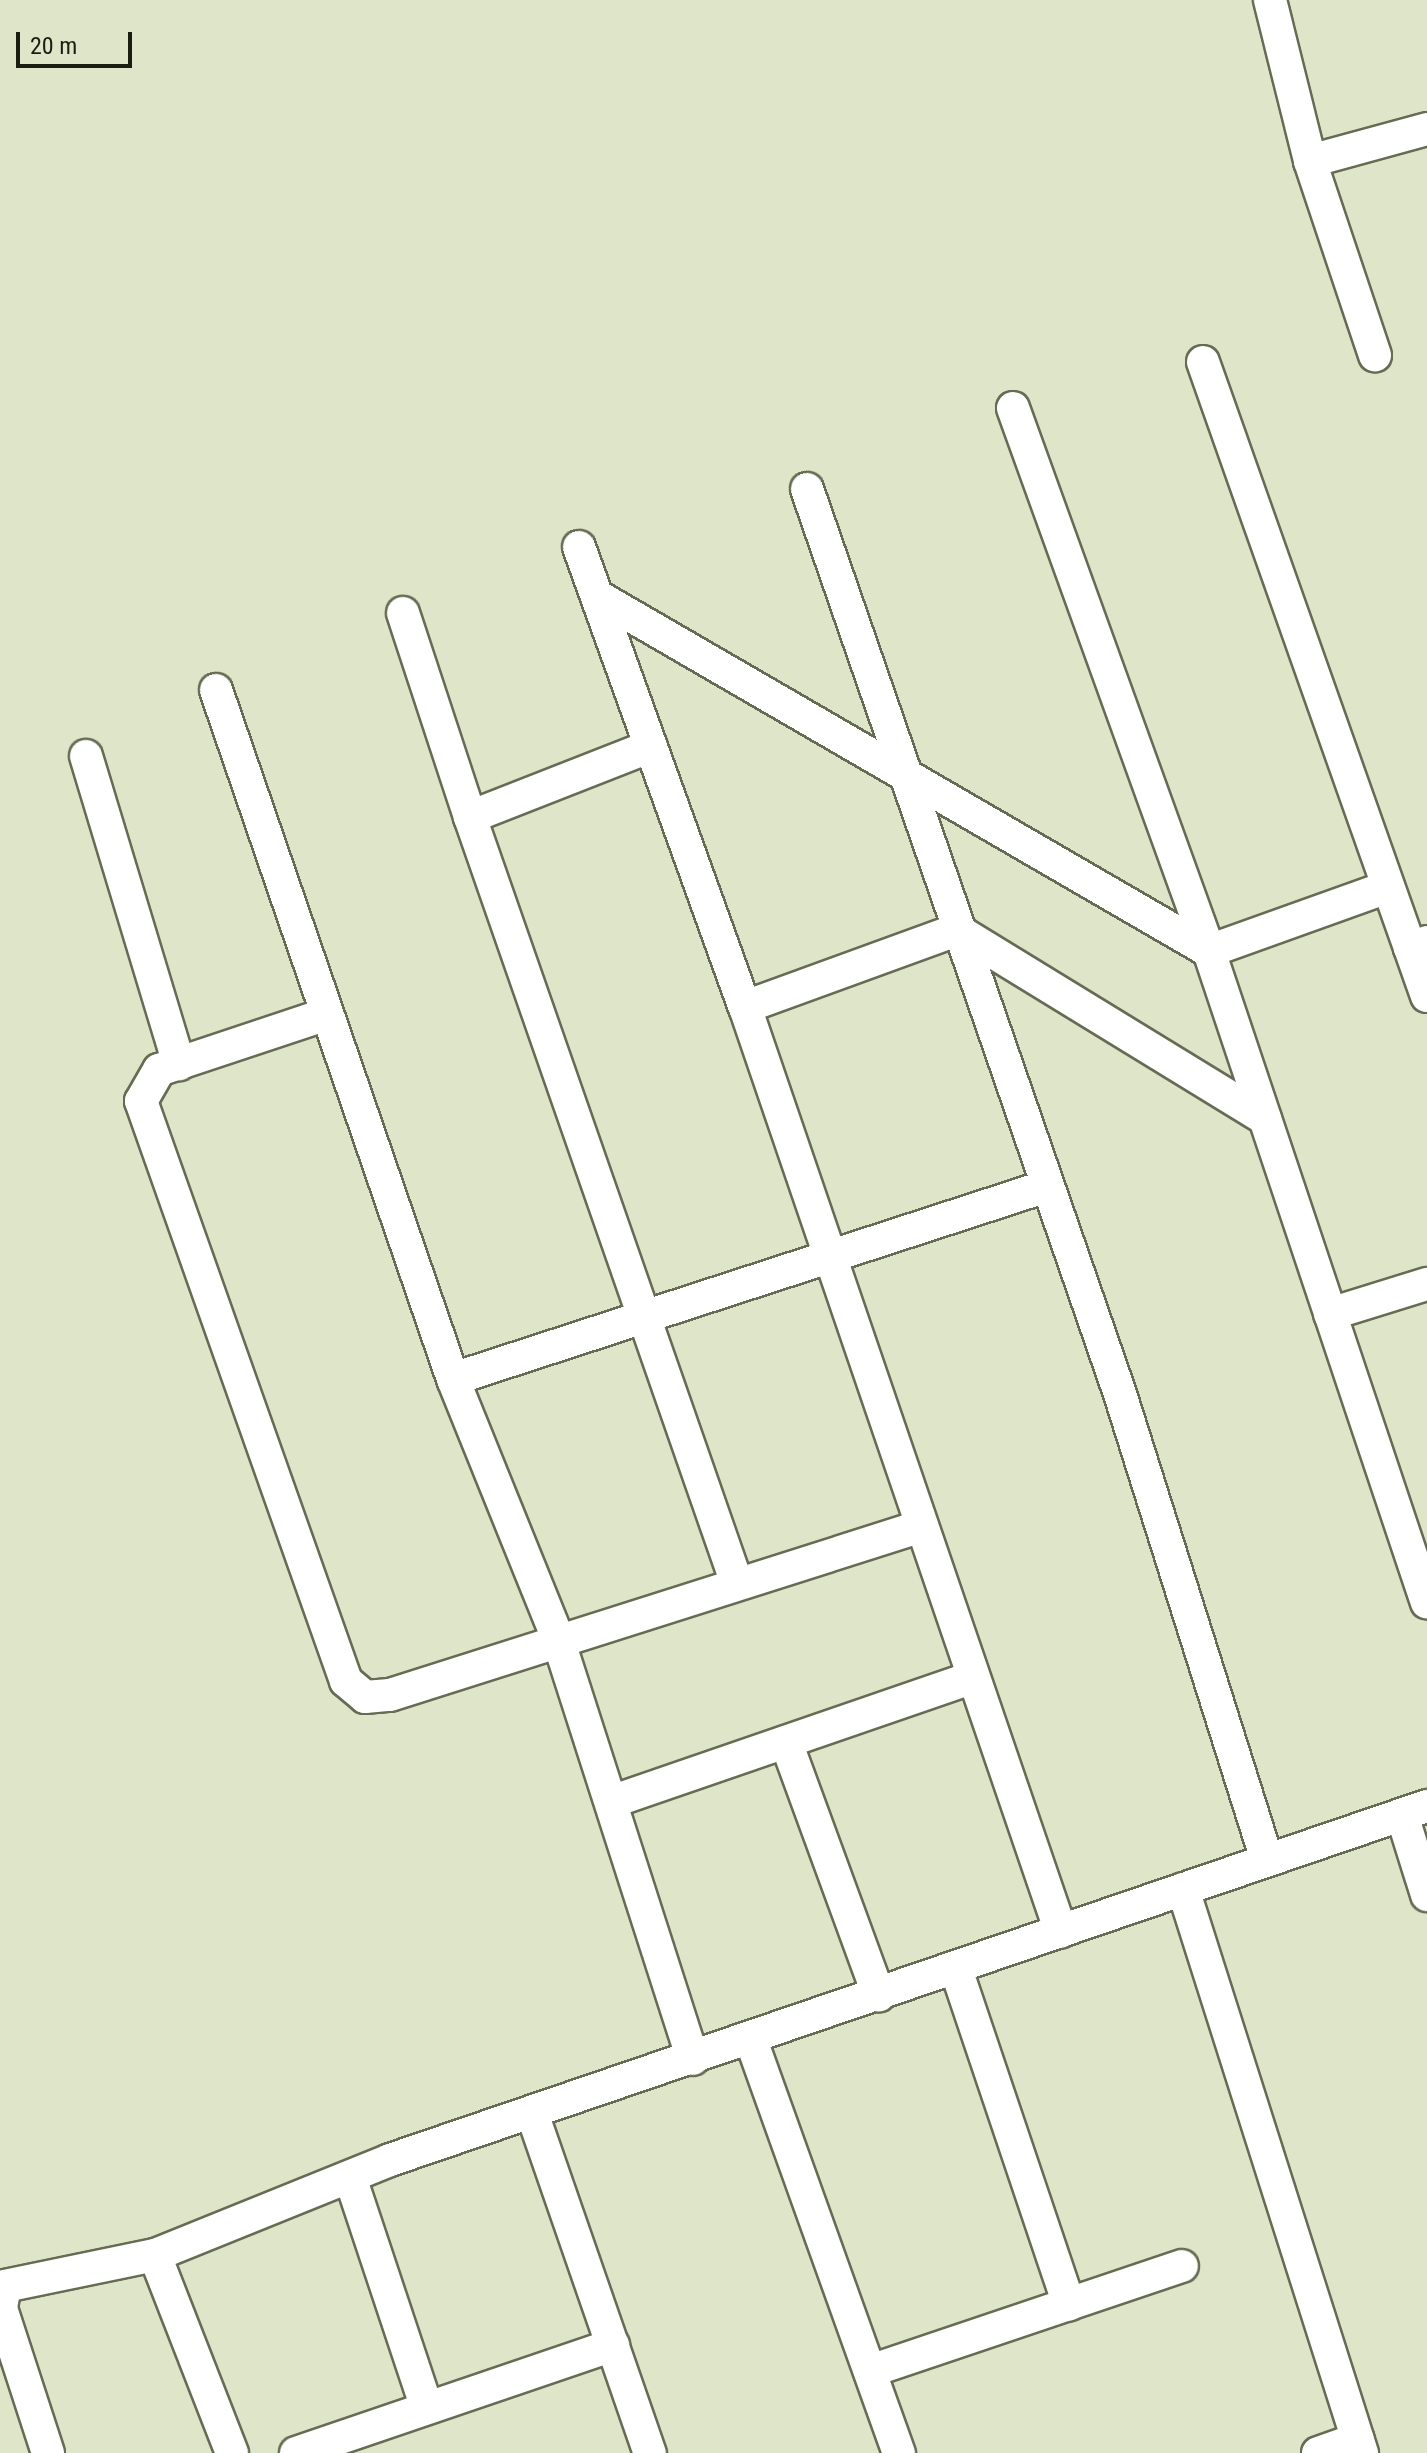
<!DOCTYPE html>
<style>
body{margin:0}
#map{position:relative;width:1427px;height:2453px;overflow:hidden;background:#dee5c9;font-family:"Roboto Condensed",sans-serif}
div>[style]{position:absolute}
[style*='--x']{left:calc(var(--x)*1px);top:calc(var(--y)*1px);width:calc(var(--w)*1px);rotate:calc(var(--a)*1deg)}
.roads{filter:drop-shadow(2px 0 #666c53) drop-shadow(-2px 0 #666c53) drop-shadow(0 2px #666c53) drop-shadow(0 -2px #666c53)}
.minor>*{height:32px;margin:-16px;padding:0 16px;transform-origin:16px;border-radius:16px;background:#fff}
span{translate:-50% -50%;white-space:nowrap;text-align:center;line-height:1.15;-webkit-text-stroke:6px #dee5c9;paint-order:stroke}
.scale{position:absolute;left:16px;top:32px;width:116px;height:36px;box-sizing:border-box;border:4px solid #1b1d13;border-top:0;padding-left:10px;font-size:24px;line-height:28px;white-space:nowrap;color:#1b1d13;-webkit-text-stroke:6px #dee5c9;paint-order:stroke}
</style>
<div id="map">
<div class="roads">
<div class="minor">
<div style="--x:1270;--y:0;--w:166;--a:76"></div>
<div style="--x:1310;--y:161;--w:205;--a:71.5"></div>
<div style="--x:1310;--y:161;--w:121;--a:-15.3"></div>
<div style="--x:1203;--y:362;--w:621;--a:70.54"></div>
<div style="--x:1410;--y:948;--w:18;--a:-19"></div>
<div style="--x:1013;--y:408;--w:577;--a:70.15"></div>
<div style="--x:1209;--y:951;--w:687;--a:71.51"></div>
<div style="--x:807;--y:489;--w:961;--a:70.92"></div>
<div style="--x:1121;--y:1397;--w:485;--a:72.5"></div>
<div style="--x:579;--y:547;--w:489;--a:70.2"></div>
<div style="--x:745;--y:1007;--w:226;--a:-20"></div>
<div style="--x:957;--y:930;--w:361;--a:31.5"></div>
<div style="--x:597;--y:596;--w:708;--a:30.12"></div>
<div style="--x:403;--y:613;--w:215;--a:71.8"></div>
<div style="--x:470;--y:817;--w:194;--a:-21.4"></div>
<div style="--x:216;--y:690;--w:729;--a:71.02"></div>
<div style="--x:453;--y:1379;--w:280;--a:68"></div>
<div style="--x:558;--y:1639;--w:441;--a:72.2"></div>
<div style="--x:86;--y:756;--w:322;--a:73.2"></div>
<div style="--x:470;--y:817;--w:809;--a:70.8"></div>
<div style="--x:1410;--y:948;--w:51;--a:70.5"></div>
<div style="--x:1209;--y:951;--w:190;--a:-19.7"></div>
<div style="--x:745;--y:1007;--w:977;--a:71.14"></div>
<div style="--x:327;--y:1014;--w:177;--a:161.6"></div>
<div style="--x:159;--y:1070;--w:36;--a:120"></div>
<div style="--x:141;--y:1101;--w:615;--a:70.53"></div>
<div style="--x:346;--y:1681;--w:25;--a:40"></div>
<div style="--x:365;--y:1697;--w:25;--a:-5"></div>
<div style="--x:390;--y:1695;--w:558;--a:-17.62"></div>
<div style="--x:1330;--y:1314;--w:102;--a:-17.2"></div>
<div style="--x:453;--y:1379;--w:625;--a:-18"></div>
<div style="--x:786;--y:1742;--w:270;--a:69.9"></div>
<div style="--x:611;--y:1802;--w:382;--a:-19"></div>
<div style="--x:1402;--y:1815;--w:84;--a:72.6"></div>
<div style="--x:1183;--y:1889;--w:592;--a:72.39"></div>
<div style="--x:956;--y:1969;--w:354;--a:71.4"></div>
<div style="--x:751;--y:2040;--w:439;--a:70.3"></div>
<div style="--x:532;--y:2113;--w:360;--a:70.9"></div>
<div style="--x:350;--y:2177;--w:243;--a:71.6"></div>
<div style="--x:870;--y:2371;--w:329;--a:-18.6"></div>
<div style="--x:48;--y:2453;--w:152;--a:-108"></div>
<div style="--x:1;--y:2308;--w:22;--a:-80"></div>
<div style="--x:5;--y:2286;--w:153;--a:-11.7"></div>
<div style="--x:232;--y:2453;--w:212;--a:-111.3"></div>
<div style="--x:155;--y:2255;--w:253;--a:-22"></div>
<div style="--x:390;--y:2160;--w:1096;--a:-18.85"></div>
<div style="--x:296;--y:2453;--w:335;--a:-18.8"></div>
<div style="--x:1318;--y:2453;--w:42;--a:-19.3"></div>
</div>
</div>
<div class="scale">20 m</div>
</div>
